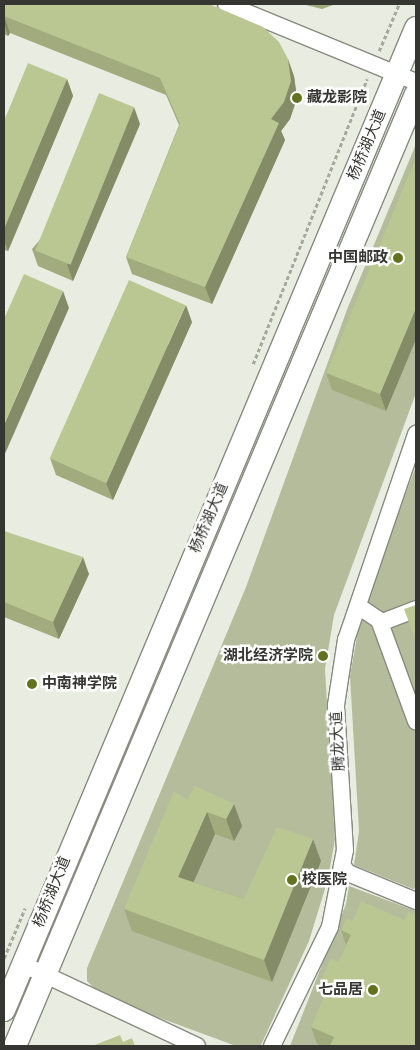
<!DOCTYPE html>
<meta charset="utf-8">
<style>
body{margin:0}
#map{position:relative;width:420px;height:1050px;overflow:hidden;background:#e9ede1;font-family:"DM Sans","Noto Sans SC",sans-serif}
div>[style]{position:absolute}
[style*='--x']{left:calc(var(--x)*1px);top:calc(var(--y)*1px);width:calc(var(--w)*1px);rotate:calc(var(--a)*1deg)}
.green>*{inset:0;background:#b4bc9b}
.path>*{height:2.5px;margin-top:-1.25px;transform-origin:0;background:repeating-linear-gradient(90deg,#a5a89f 0 4px,transparent 0 6.5px)}
.roads{filter:drop-shadow(1px 0 #878a7f) drop-shadow(-1px 0 #878a7f) drop-shadow(0 1px #878a7f) drop-shadow(0 -1px #878a7f)}
.minor>*{height:16px;margin:-8px;padding:0 8px;transform-origin:8px;border-radius:8px;background:#fff}
.secondary>*{height:22px;margin:-11px;padding:0 11px;transform-origin:11px;border-radius:11px;background:#fff}
.wall>*{inset:0;background:#a1ab7e}
.shaded-wall>*{inset:0;background:#838b67}
.building>*{inset:0;background:#bbc793;transform-origin:0 0}
.dots>*{width:14px;height:14px;translate:-50% -50%;box-sizing:border-box;border:2px solid #fff;border-radius:50%}
span{translate:-50% -50%;white-space:nowrap;text-align:center;line-height:1.15;-webkit-text-stroke:5px #fff;paint-order:stroke}
.poi-label{font-size:15px;color:#353631;font-weight:700}
.left{translate:0 -50%;text-align:left}
.right{translate:-100% -50%;text-align:right}
.street-label{font-size:15px;color:#353631}
.frame{position:absolute;inset:0;border:5px solid #353631;pointer-events:none}
</style>
<div id="map">
<div class="green">
<div style="clip-path:polygon(416px 144px,416px 393px,334px 615px,325px 669px,335px 839px,328px 879px,309px 941px,261px 1045px,236px 1046px,103px 997px,87px 981px,87px 968px,246px 587px,348px 307px)"></div>
<div style="clip-path:polygon(416px 466px,416px 610px,380px 623px,416px 721px,416px 888px,413px 889px,354px 865px,359px 831px,350px 676px,362px 608px)"></div>
<div style="clip-path:polygon(416px 615px,416px 706px,387px 626px)"></div>
<div style="clip-path:polygon(349px 886px,416px 911px,416px 1046px,290px 1046px,346px 904px)"></div>
</div>
<div class="path">
<div style="--x:379;--y:51;--w:51;--a:-66.9"></div>
<div style="--x:253;--y:364;--w:307;--a:-68.2"></div>
<div style="--x:4;--y:958;--w:54;--a:-67.2"></div>
</div>
<div class="roads">
<div class="minor">
<div style="--x:226;--y:4;--w:205;--a:22.3"></div>
<div style="--x:358;--y:606;--w:25;--a:34"></div>
<div style="--x:379;--y:620;--w:108;--a:69.9"></div>
<div style="--x:380;--y:623;--w:39;--a:-21"></div>
<div style="--x:342;--y:865;--w:10;--a:53"></div>
<div style="--x:348;--y:873;--w:74;--a:22.4"></div>
<div style="--x:22;--y:964;--w:193;--a:25.1"></div>
<div style="--x:272;--y:1046;--w:132;--a:-64"></div>
<div style="--x:330;--y:927;--w:78;--a:-79"></div>
<div style="--x:345;--y:850;--w:145;--a:-93.6"></div>
<div style="--x:336;--y:705;--w:66;--a:-81.3"></div>
<div style="--x:346;--y:640;--w:218;--a:-71.2"></div>
</div>
<div class="secondary">
<div style="--x:4;--y:1010;--w:1065;--a:-67.24"></div>
<div style="--x:15;--y:1046;--w:1033;--a:-67.16"></div>
</div>
</div>
<div class="wall">
<div style="clip-path:polygon(4px 4px,294px 76px,297px 98px,290px 119px,281px 131px,285px 140px,212px 304px,132px 274px,126px 257px,179px 125px,166px 95px,10px 33px,8px 36px,4px 34px)"></div>
<div style="clip-path:polygon(302px 4px,336px 4px,322px 9px)"></div>
<div style="clip-path:polygon(67px 79px,73px 96px,8px 251px,4px 250px,4px 121px)"></div>
<div style="clip-path:polygon(140px 124px,73px 281px,38px 266px,32px 249px)"></div>
<div style="clip-path:polygon(416px 157px,416px 339px,386px 411px,332px 390px,326px 373px)"></div>
<div style="clip-path:polygon(192px 322px,113px 500px,56px 475px,50px 458px)"></div>
<div style="clip-path:polygon(4px 531px,89px 574px,59px 639px,4px 617px)"></div>
<div style="clip-path:polygon(187px 800px,242px 826px,234px 841px,215px 834px,193px 882px,244px 899px,321px 861px,272px 982px,132px 931px,124px 909px)"></div>
<div style="clip-path:polygon(346px 918px,416px 1046px,323px 1046px,317px 1044px,311px 1027px,324px 998px,319px 985px,338px 962px,346px 945px,341px 930px)"></div>
</div>
<div class="shaded-wall">
<div style="clip-path:polygon(4px 16px,10px 33px,8px 36px,4px 23px)"></div>
<div style="clip-path:polygon(288px 59px,294px 76px,297px 98px,290px 119px,281px 131px,285px 140px,212px 304px,205px 287px,271px 119px)"></div>
<div style="clip-path:polygon(67px 79px,73px 96px,8px 251px,4px 240px,4px 229px)"></div>
<div style="clip-path:polygon(134px 107px,140px 124px,73px 281px,67px 264px)"></div>
<div style="clip-path:polygon(63px 291px,69px 308px,4px 456px,4px 425px)"></div>
<div style="clip-path:polygon(186px 305px,192px 322px,113px 500px,106px 483px)"></div>
<div style="clip-path:polygon(416px 308px,416px 339px,386px 411px,380px 394px)"></div>
<div style="clip-path:polygon(83px 557px,89px 574px,59px 639px,53px 622px)"></div>
<div style="clip-path:polygon(234px 804px,242px 826px,234px 841px,226px 819px)"></div>
<div style="clip-path:polygon(207px 812px,215px 834px,186px 899px,178px 877px)"></div>
<div style="clip-path:polygon(313px 839px,321px 861px,272px 982px,264px 960px)"></div>
</div>
<div class="building">
<div style="clip-path:polygon(4px 4px,209px 4px,263px 27px,279px 42px,288px 59px,291px 81px,284px 102px,271px 119px,279px 123px,205px 287px,126px 257px,180px 124px,160px 78px,4px 16px)"></div>
<div style="clip-path:polygon(28px 63px,67px 79px,4px 229px,4px 121px)"></div>
<div style="left:99px;top:93px;width:38px;height:170px;rotate:22deg"></div>
<div style="clip-path:polygon(416px 157px,416px 308px,380px 394px,326px 373px)"></div>
<div style="clip-path:polygon(24px 274px,63px 291px,4px 425px,4px 319px)"></div>
<div style="left:129px;top:280px;width:62px;height:195px;rotate:24deg"></div>
<div style="clip-path:polygon(4px 531px,83px 557px,53px 622px,4px 602px)"></div>
<div style="clip-path:polygon(416px 605px,416px 641px,404px 609px)"></div>
<div style="clip-path:polygon(195px 786px,234px 804px,226px 819px,207px 812px,178px 877px,244px 899px,277px 827px,313px 839px,264px 960px,124px 909px,174px 791px,187px 800px)"></div>
<div style="clip-path:polygon(361px 901px,404px 920px,408px 912px,416px 915px,416px 1046px,330px 1046px,334px 1037px,311px 1027px,327px 989px,319px 985px,331px 958px,338px 962px,351px 935px,341px 930px,346px 918px,353px 921px)"></div>
<div style="clip-path:polygon(120px 1035px,123px 1042px,132px 1038px,135px 1046px,92px 1046px)"></div>
</div>
<div class="dots">
<div style="left:297px;top:98px;background:#63721e"></div>
<div style="left:398px;top:258px;background:#63721e"></div>
<div style="left:323px;top:656px;background:#63721e"></div>
<div style="left:32px;top:684px;background:#63721e"></div>
<div style="left:292px;top:880px;background:#63721e"></div>
<div style="left:373px;top:990px;background:#63721e"></div>
</div>
<div class="poi-label">
<span class="left" style="left:307px;top:98px">藏龙影院</span>
<span class="right" style="left:388px;top:258px">中国邮政</span>
<span class="right" style="left:313px;top:656px">湖北经济学院</span>
<span class="left" style="left:42px;top:684px">中南神学院</span>
<span class="left" style="left:302px;top:880px">校医院</span>
<span class="right" style="left:363px;top:990px">七品居</span>
</div>
<div class="street-label">
<span style="left:367px;top:145px;rotate:-67deg">杨桥湖大道</span>
<span style="left:209px;top:518px;rotate:-67deg">杨桥湖大道</span>
<span style="left:338px;top:741px;rotate:-93deg">腾龙大道</span>
<span style="left:52px;top:892px;rotate:-68deg">杨桥湖大道</span>
</div>
<div class="frame"></div>
</div>
